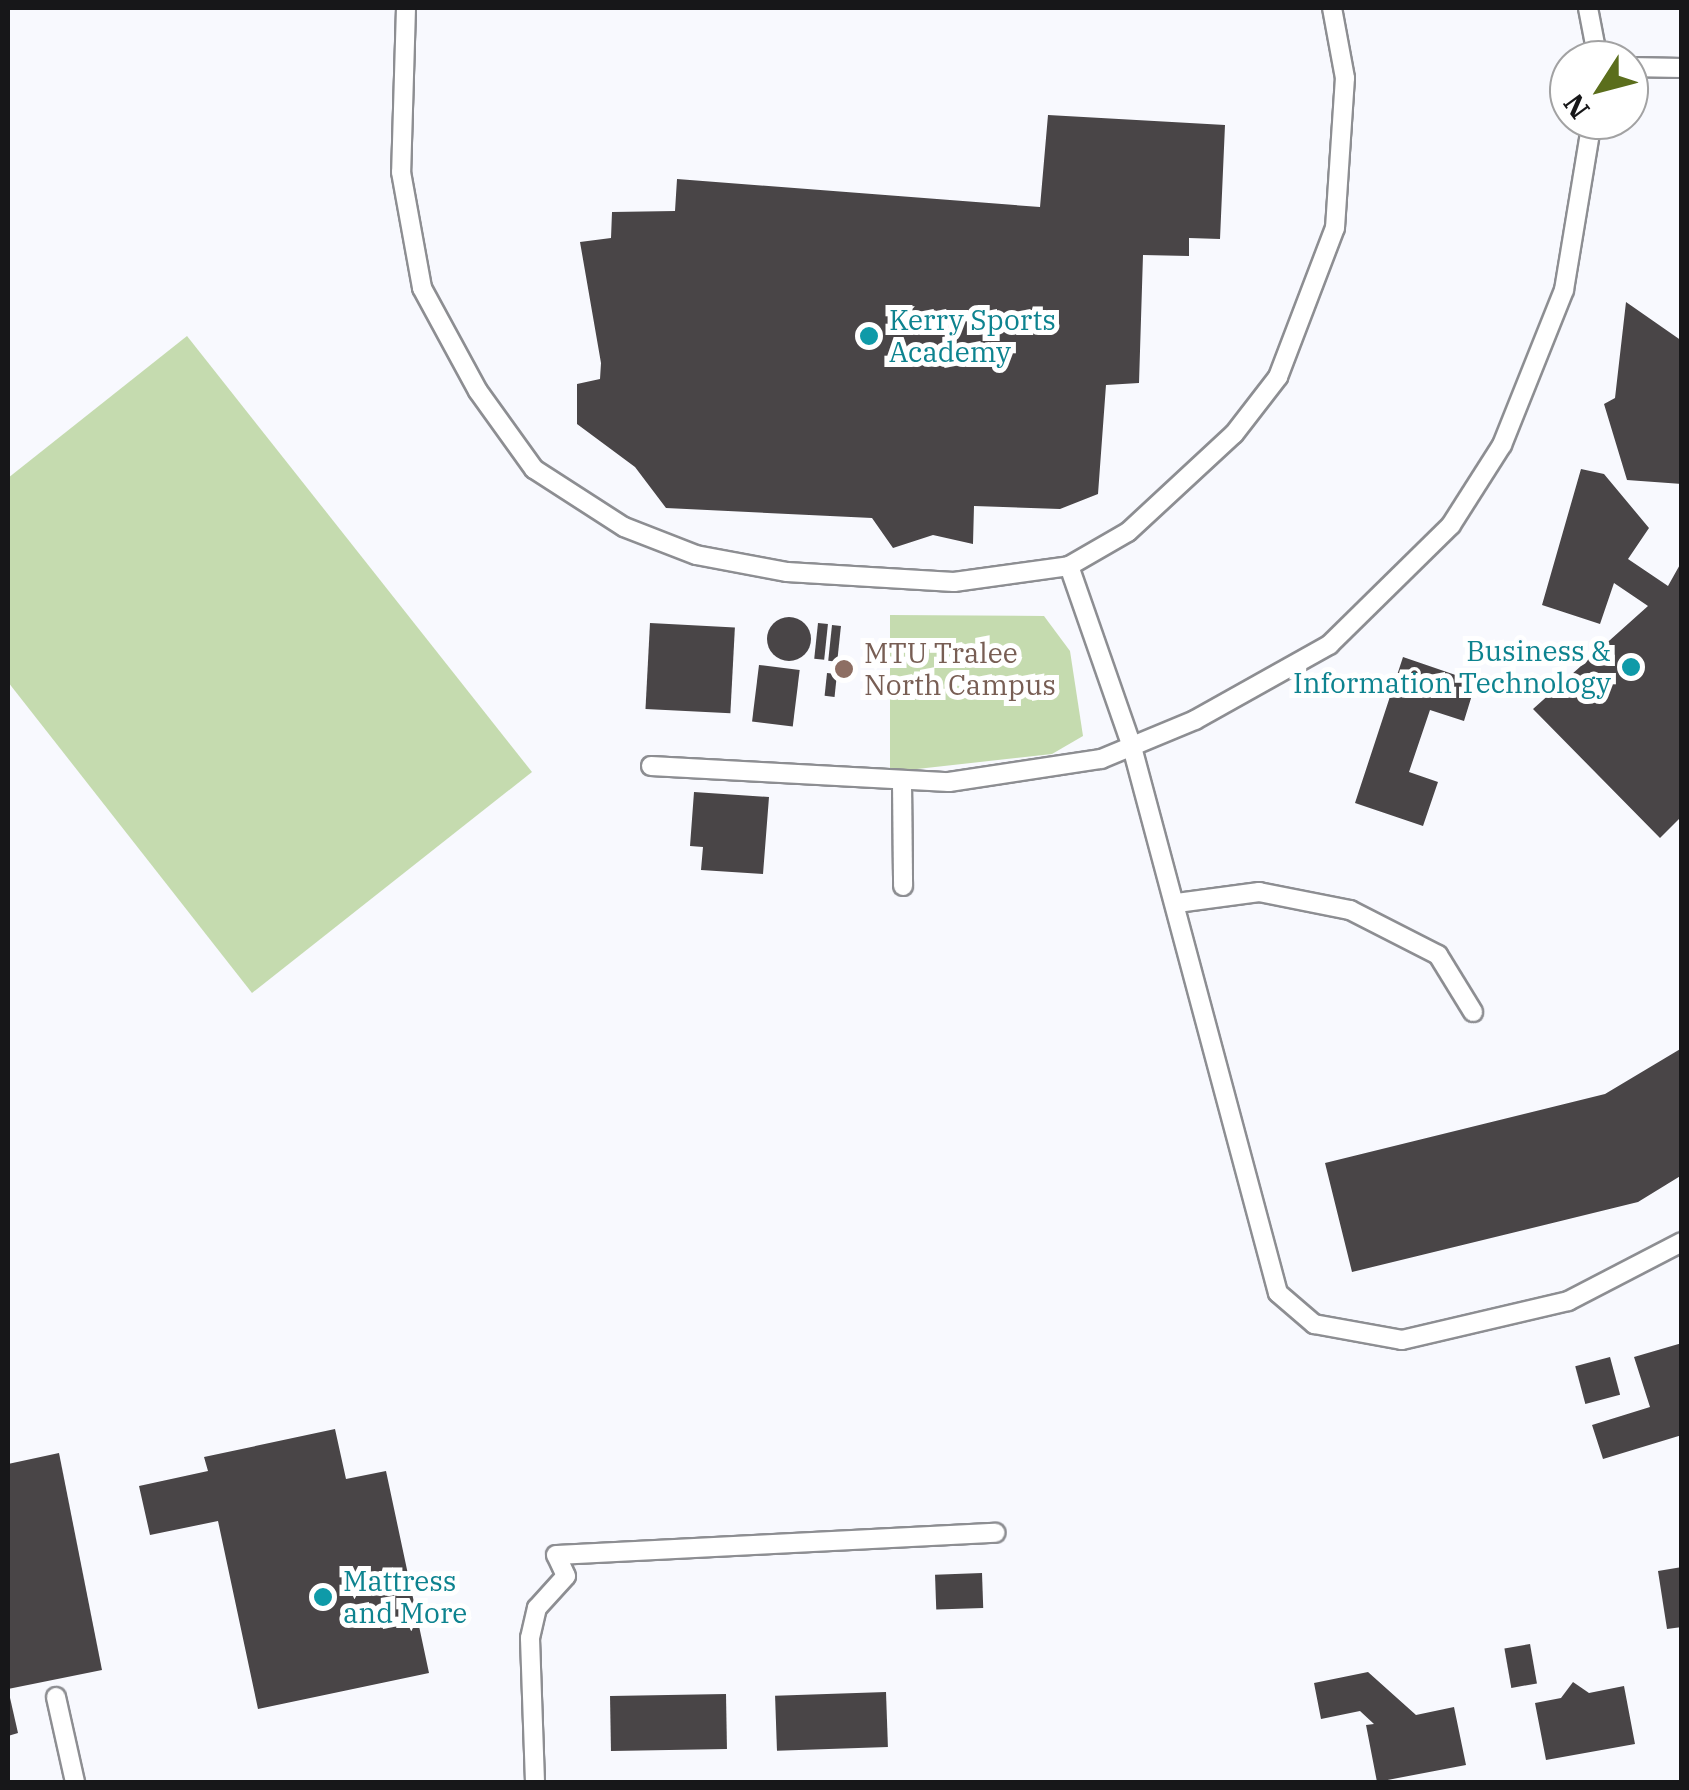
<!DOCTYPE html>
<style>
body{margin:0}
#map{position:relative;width:1689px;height:1790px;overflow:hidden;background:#f8f9fe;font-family:"IBM Plex Serif",serif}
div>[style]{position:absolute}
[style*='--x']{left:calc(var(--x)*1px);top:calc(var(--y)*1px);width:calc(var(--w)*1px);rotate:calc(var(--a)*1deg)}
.green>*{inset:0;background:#c5dbaf}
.building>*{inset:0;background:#494547;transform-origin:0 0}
.round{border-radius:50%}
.roads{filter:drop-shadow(2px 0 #8d8e92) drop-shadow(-2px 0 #8d8e92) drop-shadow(0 2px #8d8e92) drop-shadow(0 -2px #8d8e92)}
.service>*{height:18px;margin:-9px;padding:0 9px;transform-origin:9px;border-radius:9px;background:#fff}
.dots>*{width:28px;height:28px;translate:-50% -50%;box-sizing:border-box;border:5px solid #fff;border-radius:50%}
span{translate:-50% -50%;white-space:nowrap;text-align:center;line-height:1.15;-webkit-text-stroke:10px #fff;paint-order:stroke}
.culture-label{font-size:28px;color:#0d838f}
.left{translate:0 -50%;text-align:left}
.right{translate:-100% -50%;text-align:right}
.education-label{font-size:28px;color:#785e54}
.frame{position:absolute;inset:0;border:10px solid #171719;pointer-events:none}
.north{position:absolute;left:1549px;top:40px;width:100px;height:100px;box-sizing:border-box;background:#fff;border:2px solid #a2a2a3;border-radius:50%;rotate:234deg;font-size:28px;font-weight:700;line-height:40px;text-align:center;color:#171719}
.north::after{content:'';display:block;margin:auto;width:35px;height:45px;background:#5b6e1c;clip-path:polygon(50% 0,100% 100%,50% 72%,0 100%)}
</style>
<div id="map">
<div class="green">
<div style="clip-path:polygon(187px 336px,532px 772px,252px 993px,8px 682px,8px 478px)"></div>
<div style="clip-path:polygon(890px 615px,1044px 616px,1070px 651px,1083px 736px,1052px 754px,890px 772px)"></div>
</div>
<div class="building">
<div style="clip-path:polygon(1048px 115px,1225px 125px,1220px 239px,1189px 238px,1189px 256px,1143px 255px,1139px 383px,1106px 385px,1098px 494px,1060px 509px,974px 506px,973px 544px,933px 535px,893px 548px,872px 518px,666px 508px,635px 467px,577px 424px,577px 384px,600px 379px,601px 363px,580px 242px,611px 238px,612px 212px,675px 211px,677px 179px,1040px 207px)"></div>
<div style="clip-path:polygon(1626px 302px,1682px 341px,1682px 484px,1627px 480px,1604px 404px,1615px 398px)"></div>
<div style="clip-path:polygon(1581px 469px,1604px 474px,1649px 528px,1628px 559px,1668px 586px,1682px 561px,1682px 816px,1660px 838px,1533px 709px,1648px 606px,1614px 583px,1600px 624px,1542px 605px)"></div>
<div class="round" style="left:767px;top:617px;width:44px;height:44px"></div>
<div style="left:650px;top:623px;width:85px;height:86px;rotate:3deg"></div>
<div style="left:818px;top:623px;width:10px;height:36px;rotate:6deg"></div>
<div style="left:832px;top:625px;width:9px;height:36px;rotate:6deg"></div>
<div style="clip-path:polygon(1403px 657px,1476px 682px,1464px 721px,1430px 710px,1409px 772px,1438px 782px,1423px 826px,1355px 803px)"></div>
<div style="left:759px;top:665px;width:41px;height:57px;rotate:7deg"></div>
<div style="left:827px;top:673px;width:10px;height:23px;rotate:6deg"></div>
<div style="clip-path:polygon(694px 792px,769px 797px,763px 874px,701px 870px,703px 847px,690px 846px)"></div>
<div style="clip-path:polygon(1682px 1048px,1682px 1175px,1638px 1202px,1352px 1272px,1325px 1163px,1605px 1094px)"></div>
<div style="clip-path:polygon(1682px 1343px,1682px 1435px,1603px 1459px,1592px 1425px,1650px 1407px,1634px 1357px)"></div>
<div style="left:1610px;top:1357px;width:39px;height:36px;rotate:75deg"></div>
<div style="clip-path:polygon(335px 1429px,346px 1479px,386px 1471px,429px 1673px,258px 1709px,218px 1521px,150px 1535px,139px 1486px,208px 1471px,204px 1457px)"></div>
<div style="clip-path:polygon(59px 1453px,102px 1670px,8px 1689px,8px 1464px)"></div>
<div style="clip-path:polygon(1682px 1567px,1682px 1627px,1667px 1629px,1658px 1571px)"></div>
<div style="left:982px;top:1573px;width:35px;height:47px;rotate:88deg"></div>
<div style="left:1530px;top:1644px;width:40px;height:26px;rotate:80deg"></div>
<div style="clip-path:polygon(1368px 1672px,1416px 1715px,1454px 1707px,1466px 1765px,1377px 1782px,1366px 1725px,1374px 1724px,1360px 1711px,1321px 1719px,1314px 1683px)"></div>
<div style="clip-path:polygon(1573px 1682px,1589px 1693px,1624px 1686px,1635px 1744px,1546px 1760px,1535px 1703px,1561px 1698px)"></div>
<div style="clip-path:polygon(8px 1689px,18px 1733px,8px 1736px)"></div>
<div style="left:886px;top:1692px;width:55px;height:111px;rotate:88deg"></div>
<div style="left:726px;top:1694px;width:55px;height:116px;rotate:89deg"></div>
</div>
<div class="roads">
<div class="service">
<div style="--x:406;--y:8;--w:164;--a:91.7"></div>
<div style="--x:401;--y:172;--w:118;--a:79.7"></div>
<div style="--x:422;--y:288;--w:117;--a:61.5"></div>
<div style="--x:478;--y:391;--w:96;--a:54.3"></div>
<div style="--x:534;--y:469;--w:107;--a:32.8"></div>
<div style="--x:624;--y:527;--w:77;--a:21.3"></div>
<div style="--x:696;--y:555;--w:93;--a:10.6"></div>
<div style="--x:787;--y:572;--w:167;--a:3.4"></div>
<div style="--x:954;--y:582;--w:116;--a:-7.9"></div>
<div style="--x:1069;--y:566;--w:68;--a:-30"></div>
<div style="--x:1128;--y:532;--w:144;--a:-42.8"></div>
<div style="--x:1234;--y:434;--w:72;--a:-52.3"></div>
<div style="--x:1278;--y:377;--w:160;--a:-69.1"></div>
<div style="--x:1335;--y:228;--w:150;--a:-86.2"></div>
<div style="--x:1345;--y:78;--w:71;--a:-100.5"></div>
<div style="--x:1588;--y:8;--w:53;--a:79.1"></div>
<div style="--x:1629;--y:67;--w:53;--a:1.1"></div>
<div style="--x:1069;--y:566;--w:192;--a:70.8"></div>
<div style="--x:1132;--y:747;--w:565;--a:75.03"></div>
<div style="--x:1278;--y:1293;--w:48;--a:40.7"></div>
<div style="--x:1314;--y:1324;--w:89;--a:10.3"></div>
<div style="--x:1402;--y:1340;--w:171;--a:-13.2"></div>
<div style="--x:1568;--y:1301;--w:128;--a:-27.4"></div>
<div style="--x:651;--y:766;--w:298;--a:3.1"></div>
<div style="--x:949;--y:782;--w:154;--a:-8.6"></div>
<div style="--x:1101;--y:759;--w:102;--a:-22.5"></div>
<div style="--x:1195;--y:720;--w:154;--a:-29.2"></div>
<div style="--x:1329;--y:645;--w:171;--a:-44.5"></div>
<div style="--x:1451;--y:525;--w:95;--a:-57.5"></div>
<div style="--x:1502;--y:445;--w:167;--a:-68.2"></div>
<div style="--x:1564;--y:290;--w:172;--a:-80.6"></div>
<div style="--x:902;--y:782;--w:104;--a:89.4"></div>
<div style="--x:1177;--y:903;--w:83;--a:-7.6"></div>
<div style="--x:1259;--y:892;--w:93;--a:11.2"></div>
<div style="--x:1350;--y:910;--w:99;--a:27.1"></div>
<div style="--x:1438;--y:955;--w:67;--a:58.4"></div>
<div style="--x:56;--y:1697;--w:87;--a:77.4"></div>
<div style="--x:535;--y:1782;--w:144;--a:-92"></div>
<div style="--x:530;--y:1638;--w:31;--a:-77"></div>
<div style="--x:537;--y:1608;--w:43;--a:-47.8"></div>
<div style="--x:566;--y:1576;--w:23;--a:-115"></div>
<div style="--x:556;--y:1555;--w:440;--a:-2.9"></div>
</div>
</div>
<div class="dots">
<div style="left:869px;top:336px;background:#0f9aa8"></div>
<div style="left:1631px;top:667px;background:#0f9aa8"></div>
<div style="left:844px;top:669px;background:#8d6e63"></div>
<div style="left:323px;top:1597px;background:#0f9aa8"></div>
</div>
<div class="culture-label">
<span class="left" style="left:889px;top:336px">Kerry Sports<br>Academy</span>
<span class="right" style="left:1611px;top:667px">Business &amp;<br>Information Technology</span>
<span class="left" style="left:343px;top:1597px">Mattress<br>and More</span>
</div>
<div class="education-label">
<span class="left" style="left:864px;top:669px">MTU Tralee<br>North Campus</span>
</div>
<div class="frame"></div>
<div class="north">N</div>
</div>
